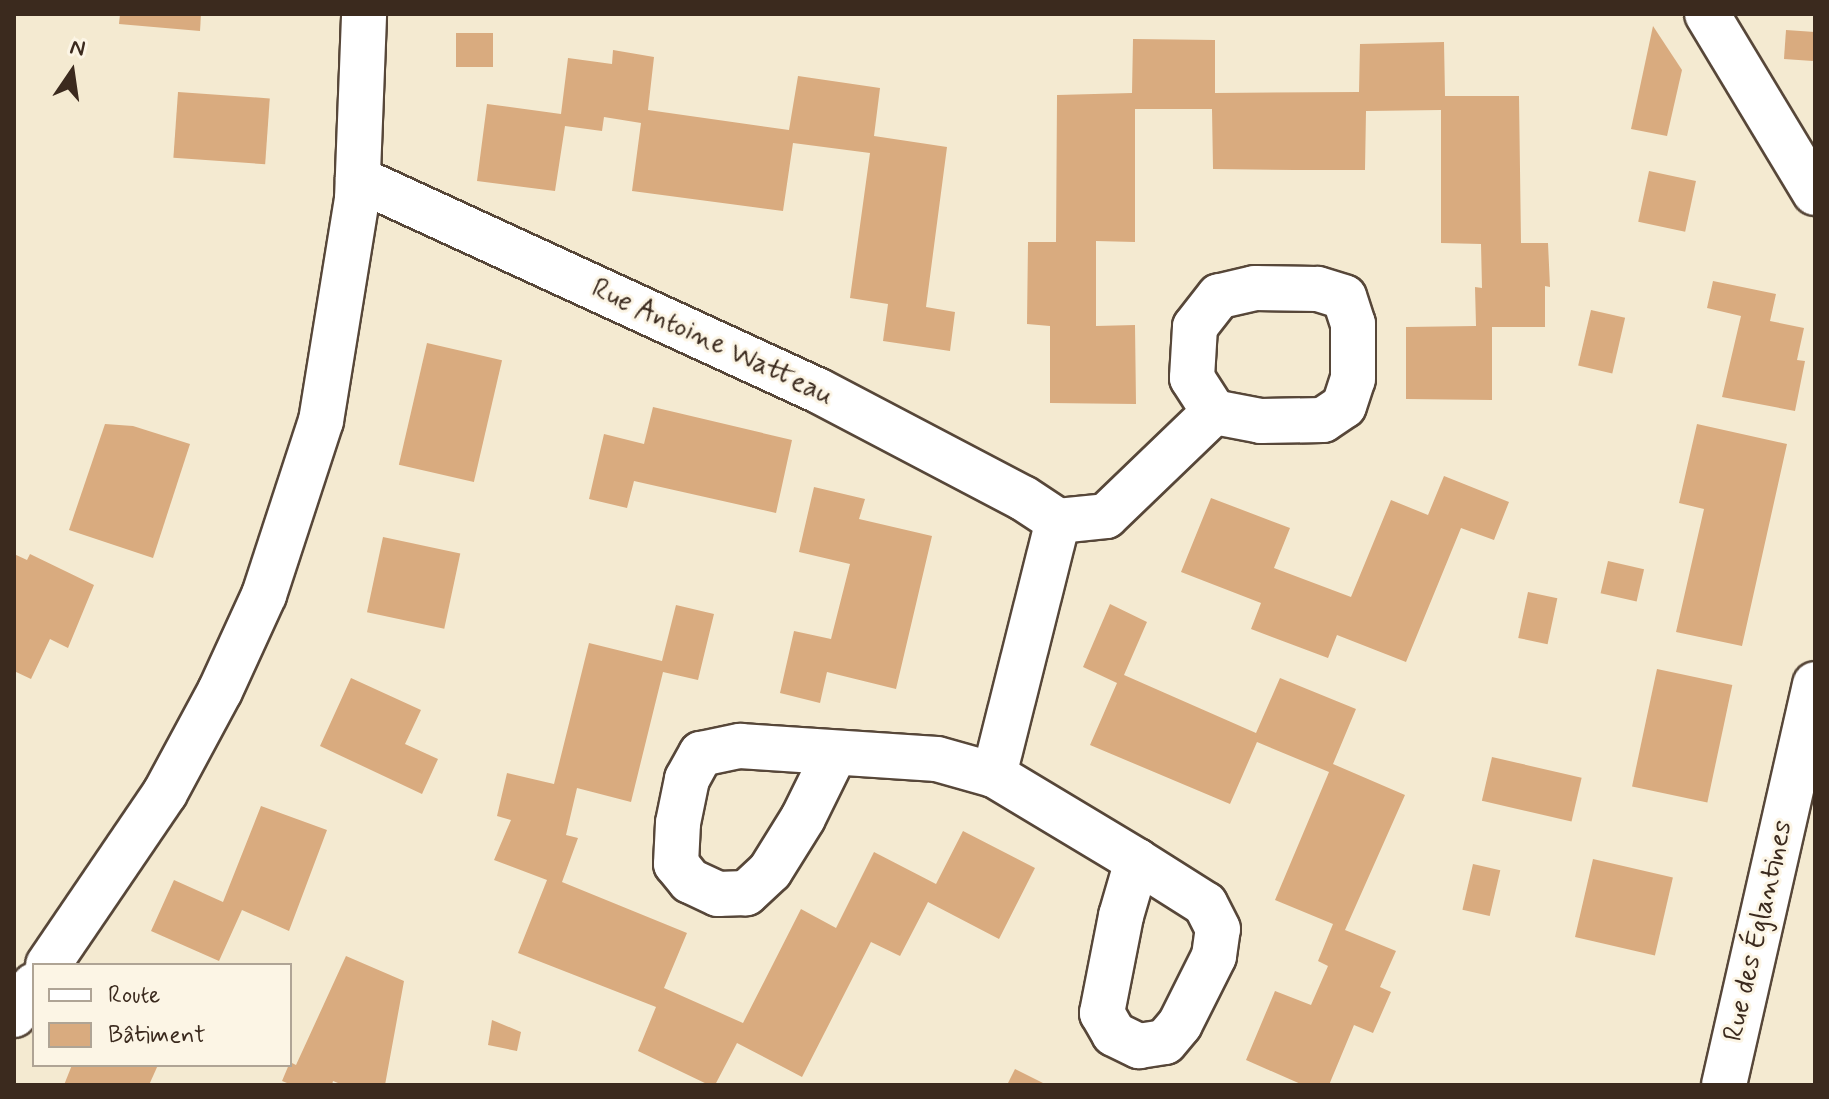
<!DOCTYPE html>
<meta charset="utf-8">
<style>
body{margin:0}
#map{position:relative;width:1829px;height:1099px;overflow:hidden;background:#f4ead1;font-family:Mynerve,sans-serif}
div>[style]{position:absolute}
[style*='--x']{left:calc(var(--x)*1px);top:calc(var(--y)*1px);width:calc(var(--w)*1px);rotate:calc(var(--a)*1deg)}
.building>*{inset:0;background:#d9ab7f;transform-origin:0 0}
.roads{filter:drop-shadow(2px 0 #574739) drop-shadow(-2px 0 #574739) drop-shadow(0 2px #574739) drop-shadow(0 -2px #574739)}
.street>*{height:44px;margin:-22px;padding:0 22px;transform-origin:22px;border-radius:22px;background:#fff}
span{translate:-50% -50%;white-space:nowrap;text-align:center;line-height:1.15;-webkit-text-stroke:6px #fcf5e5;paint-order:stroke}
.street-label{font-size:28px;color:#3b2a1e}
.frame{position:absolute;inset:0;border:16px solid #3b2a1e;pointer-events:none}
.legend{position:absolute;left:32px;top:963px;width:260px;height:104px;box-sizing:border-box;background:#fcf5e5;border:2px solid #afa495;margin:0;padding:10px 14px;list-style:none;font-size:24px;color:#3b2a1e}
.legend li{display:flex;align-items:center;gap:16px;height:40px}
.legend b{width:40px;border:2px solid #afa495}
.north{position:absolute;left:32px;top:32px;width:80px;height:80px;-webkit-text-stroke:6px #fcf5e5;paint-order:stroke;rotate:13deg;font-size:22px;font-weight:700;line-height:32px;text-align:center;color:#3b2a1e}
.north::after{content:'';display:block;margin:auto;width:28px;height:36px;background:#3b2a1e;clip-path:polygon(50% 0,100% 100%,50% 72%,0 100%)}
</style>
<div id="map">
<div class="building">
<div style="clip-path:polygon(120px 14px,201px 14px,200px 31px,119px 24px)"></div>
<div style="clip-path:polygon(1653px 26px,1682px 70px,1667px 136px,1631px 129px)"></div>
<div style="left:1786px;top:30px;width:29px;height:29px;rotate:4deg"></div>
<div style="left:456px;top:33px;width:37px;height:34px"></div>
<div style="clip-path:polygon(1133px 39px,1215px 40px,1215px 93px,1359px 92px,1360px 44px,1444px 42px,1445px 96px,1519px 96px,1521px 243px,1548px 243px,1550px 287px,1545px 286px,1545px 327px,1492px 327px,1492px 400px,1406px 399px,1406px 327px,1476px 326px,1475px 287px,1482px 288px,1481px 244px,1441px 243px,1441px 110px,1366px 111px,1365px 170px,1295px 170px,1213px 169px,1212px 109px,1135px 109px,1135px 242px,1096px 241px,1096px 326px,1135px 325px,1136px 404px,1050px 403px,1050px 326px,1027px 324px,1028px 242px,1056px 242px,1057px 95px,1132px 93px)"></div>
<div style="clip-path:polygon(613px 50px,654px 57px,648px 110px,789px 130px,798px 76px,880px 88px,874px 136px,947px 147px,926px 307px,955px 312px,950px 351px,883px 341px,888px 304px,850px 298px,870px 153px,793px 143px,783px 211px,632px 191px,641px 123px,604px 117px,602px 131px,565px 126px,555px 191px,477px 181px,487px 104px,561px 114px,568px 58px,612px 64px)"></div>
<div style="left:178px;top:92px;width:92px;height:66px;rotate:4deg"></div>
<div style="left:1649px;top:171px;width:48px;height:52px;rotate:12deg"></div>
<div style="clip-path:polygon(1713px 281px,1776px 294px,1770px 321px,1804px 328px,1797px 360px,1805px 361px,1795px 411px,1722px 397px,1741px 316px,1707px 308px)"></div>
<div style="left:1591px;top:310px;width:35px;height:57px;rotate:13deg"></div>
<div style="left:427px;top:343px;width:77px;height:125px;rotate:13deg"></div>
<div style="clip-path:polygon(653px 407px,792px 440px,776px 513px,634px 481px,627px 508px,589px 499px,604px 434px,644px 444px)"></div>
<div style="clip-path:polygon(105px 424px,133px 426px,190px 444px,153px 558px,69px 530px)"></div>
<div style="clip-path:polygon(1697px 424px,1787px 444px,1742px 646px,1676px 632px,1704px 509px,1679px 503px)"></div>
<div style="clip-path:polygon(1444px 476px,1509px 502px,1494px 540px,1461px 528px,1406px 662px,1337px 635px,1328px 658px,1288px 643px,1251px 629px,1261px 603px,1181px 572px,1211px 498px,1290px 528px,1274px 568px,1351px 597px,1391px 500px,1428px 515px)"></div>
<div style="clip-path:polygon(814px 487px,865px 499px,859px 519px,932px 536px,896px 689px,827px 672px,820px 703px,780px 693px,794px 631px,831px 639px,850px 564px,799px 552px)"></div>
<div style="left:383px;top:537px;width:79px;height:77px;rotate:12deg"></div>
<div style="clip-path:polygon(14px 554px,27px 560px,30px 554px,94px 585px,68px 648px,50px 639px,31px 679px,14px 671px)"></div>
<div style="left:1608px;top:561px;width:37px;height:33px;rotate:13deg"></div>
<div style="left:1528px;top:592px;width:30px;height:47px;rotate:12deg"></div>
<div style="clip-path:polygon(1110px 604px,1147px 622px,1124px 675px,1256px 733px,1280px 678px,1356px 709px,1333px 764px,1405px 795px,1345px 930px,1396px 951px,1380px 987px,1391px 992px,1373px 1033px,1354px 1025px,1329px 1085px,1303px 1085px,1246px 1060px,1275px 991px,1311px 1005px,1328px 966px,1318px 961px,1333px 924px,1275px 900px,1329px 772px,1257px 742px,1230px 804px,1090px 745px,1117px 683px,1083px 667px)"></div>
<div style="clip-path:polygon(676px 605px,714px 614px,698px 680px,663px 672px,631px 802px,577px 788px,566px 835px,578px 838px,562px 882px,687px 933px,664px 988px,743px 1023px,801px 909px,836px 928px,874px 852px,936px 884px,963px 831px,1035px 868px,999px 939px,928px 902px,900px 956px,871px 942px,802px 1077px,737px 1043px,715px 1085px,709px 1085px,638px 1051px,656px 1007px,518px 953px,547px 880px,494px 860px,511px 820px,497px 816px,507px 773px,554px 784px,589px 643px,662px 661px)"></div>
<div style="left:1657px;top:669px;width:77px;height:120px;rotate:12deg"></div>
<div style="clip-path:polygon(351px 678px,421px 710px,405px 744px,438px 759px,422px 794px,320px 746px)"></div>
<div style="left:1492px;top:757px;width:92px;height:45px;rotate:13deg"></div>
<div style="clip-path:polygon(261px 806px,327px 830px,289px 931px,242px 910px,219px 961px,151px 931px,174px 880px,223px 902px)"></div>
<div style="left:1593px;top:859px;width:82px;height:80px;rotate:13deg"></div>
<div style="left:1473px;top:864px;width:28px;height:47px;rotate:13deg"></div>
<div style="clip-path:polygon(346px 956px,404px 981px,385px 1085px,343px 1085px,333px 1081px,332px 1085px,292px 1085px,282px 1081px,290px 1062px,296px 1065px)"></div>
<div style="clip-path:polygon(492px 1020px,521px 1032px,517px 1051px,488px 1045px)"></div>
<div style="clip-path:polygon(72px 1065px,158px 1065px,149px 1085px,64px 1085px)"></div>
<div style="clip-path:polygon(1015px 1069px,1047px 1085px,1007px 1085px)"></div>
</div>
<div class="roads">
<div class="street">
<div style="--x:1707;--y:14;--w:209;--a:58.9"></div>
<div style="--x:358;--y:179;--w:507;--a:24.7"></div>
<div style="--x:819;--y:391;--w:230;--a:27.7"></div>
<div style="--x:1023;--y:498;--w:42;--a:33.3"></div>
<div style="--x:1058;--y:521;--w:48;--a:-5.9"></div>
<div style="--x:1106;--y:516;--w:150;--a:-43.9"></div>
<div style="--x:1214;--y:412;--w:48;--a:10.8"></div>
<div style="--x:1261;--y:421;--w:62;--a:-0.9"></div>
<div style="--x:1323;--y:420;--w:25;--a:-34"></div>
<div style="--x:1344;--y:406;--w:28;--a:-72"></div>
<div style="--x:1353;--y:379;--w:55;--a:-90"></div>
<div style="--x:1353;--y:324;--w:28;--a:-108"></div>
<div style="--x:1344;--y:297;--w:28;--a:-163"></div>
<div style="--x:1317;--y:289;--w:62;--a:-179.1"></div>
<div style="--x:1255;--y:288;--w:37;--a:167"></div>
<div style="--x:1219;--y:296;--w:39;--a:128"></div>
<div style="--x:1195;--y:327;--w:51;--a:93.4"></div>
<div style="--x:1192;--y:378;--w:40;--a:57.1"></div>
<div style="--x:834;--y:755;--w:70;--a:116.2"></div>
<div style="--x:803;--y:818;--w:62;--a:121.9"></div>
<div style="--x:770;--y:871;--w:33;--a:137"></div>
<div style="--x:746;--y:893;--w:28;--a:178"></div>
<div style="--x:718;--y:894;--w:31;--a:-155"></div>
<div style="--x:690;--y:881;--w:22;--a:-129"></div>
<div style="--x:676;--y:864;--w:41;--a:-87.2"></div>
<div style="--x:678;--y:823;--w:45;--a:-78.4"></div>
<div style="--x:687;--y:779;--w:29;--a:-61"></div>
<div style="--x:701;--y:754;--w:40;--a:-12"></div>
<div style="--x:740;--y:746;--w:197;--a:3.8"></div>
<div style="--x:937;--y:759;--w:59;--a:15.7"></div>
<div style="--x:994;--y:775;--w:262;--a:-75.9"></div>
<div style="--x:994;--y:775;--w:167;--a:31"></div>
<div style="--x:1137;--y:861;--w:57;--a:106.2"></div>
<div style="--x:1121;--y:916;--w:99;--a:101.1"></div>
<div style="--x:1102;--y:1013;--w:24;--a:60"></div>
<div style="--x:1114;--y:1034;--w:28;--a:26"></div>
<div style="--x:1139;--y:1046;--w:26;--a:-9"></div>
<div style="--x:1165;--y:1042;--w:23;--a:-50"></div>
<div style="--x:1180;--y:1024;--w:76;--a:-63.4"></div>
<div style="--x:1214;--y:956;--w:27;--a:-82"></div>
<div style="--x:1218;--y:929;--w:28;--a:-117"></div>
<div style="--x:1205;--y:904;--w:80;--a:-147.7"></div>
<div style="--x:48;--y:965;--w:208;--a:-55.8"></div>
<div style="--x:165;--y:793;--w:116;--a:-61.7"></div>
<div style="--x:220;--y:691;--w:106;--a:-65.4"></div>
<div style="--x:264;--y:595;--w:183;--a:-71.9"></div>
<div style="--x:321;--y:421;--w:225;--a:-80.8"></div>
<div style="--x:357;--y:199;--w:185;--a:-87.8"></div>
<div style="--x:14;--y:1015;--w:36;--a:-56"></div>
<div style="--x:1724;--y:1085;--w:411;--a:-77.2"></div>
</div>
</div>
<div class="street-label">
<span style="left:712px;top:343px;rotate:25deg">Rue Antoine Watteau</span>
<span style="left:1759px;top:931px;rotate:-77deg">Rue des Églantines</span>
</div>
<div class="frame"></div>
<ul class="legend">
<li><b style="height:10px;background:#fff"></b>Route</li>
<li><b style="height:22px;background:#d9ab7f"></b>Bâtiment</li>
</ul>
<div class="north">N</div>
</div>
